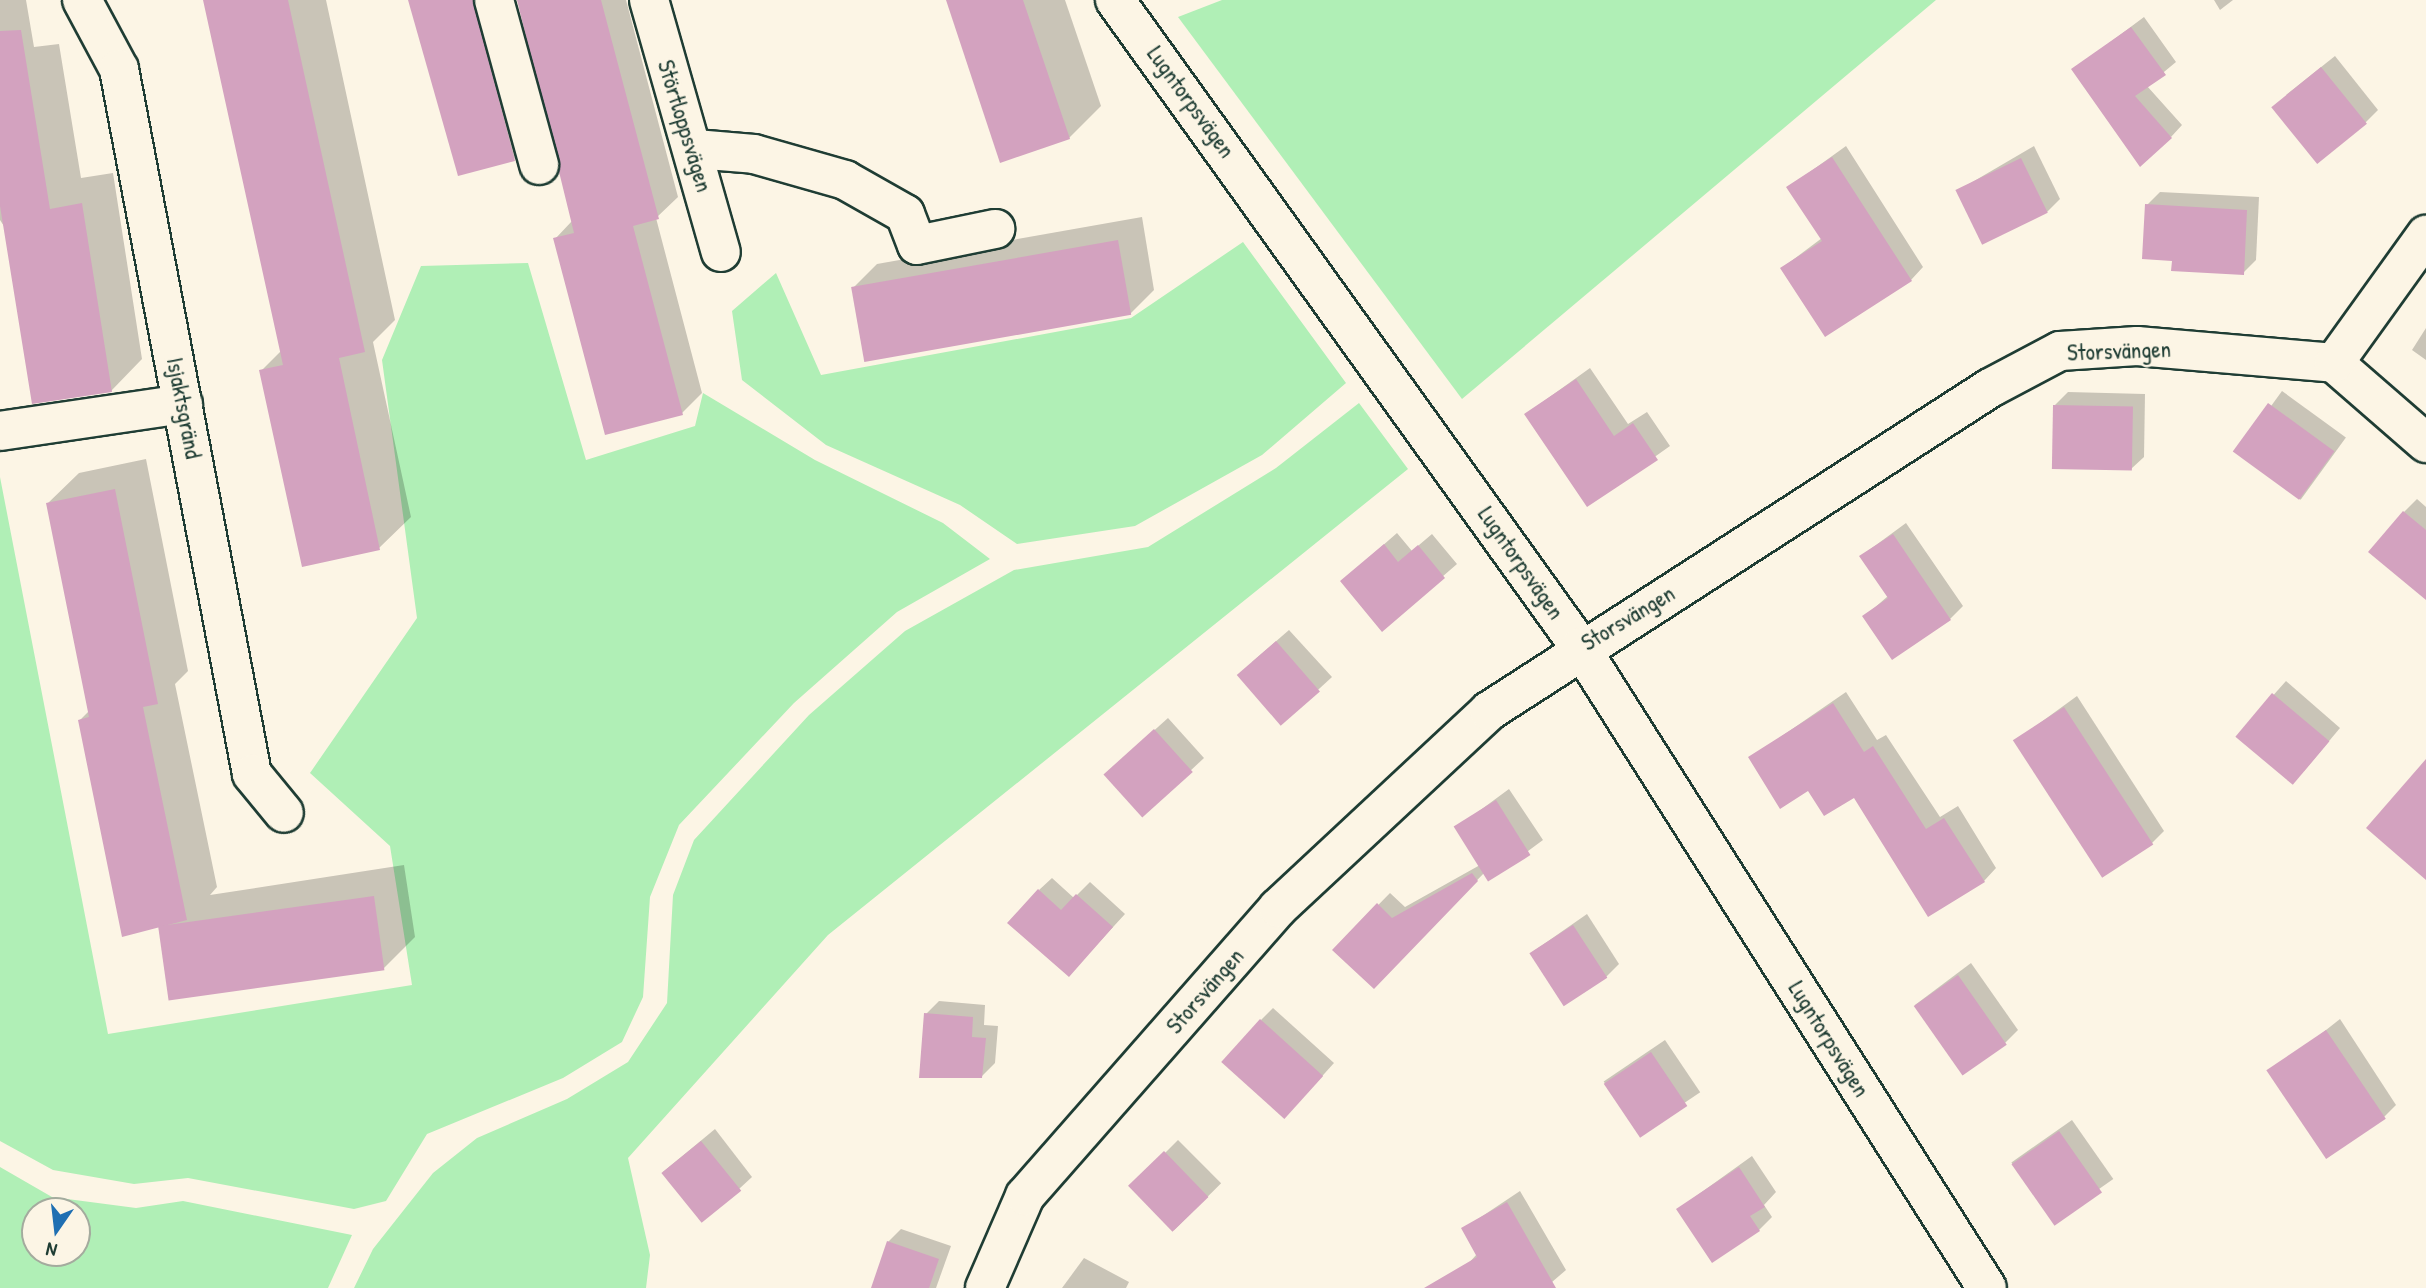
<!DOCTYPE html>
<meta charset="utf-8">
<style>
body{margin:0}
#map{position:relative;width:2426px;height:1288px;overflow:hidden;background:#fcf5e5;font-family:"Patrick Hand",sans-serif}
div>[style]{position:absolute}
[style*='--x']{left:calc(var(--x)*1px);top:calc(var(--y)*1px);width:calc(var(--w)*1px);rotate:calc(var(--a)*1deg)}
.green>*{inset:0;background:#b0efb6}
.shadow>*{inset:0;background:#0003;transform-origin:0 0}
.building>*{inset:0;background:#d3a2bf;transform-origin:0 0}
.roads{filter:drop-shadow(2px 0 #1f3d34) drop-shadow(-2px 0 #1f3d34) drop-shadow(0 2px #1f3d34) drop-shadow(0 -2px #1f3d34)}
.minor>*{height:38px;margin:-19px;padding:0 19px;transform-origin:19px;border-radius:19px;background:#fcf5e5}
span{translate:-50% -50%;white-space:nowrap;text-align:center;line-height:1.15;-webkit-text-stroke:5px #fcf5e5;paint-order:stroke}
.street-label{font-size:23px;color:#1f3d34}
.north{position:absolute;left:21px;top:1197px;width:70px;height:70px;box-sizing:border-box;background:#fcf5e5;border:2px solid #a4ab9e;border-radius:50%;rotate:194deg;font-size:19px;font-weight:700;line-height:28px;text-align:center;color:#1f3d34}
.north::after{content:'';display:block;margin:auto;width:24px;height:32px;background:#1f6fb2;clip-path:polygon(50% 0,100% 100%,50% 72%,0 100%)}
</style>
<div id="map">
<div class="green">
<div style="clip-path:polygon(1222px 0,1936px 0,1462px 399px,1178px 17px)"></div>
<div style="clip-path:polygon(1243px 242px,1346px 383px,1262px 455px,1135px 526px,1017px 544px,960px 505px,826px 445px,742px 380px,732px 311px,776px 273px,821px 375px,1131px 318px)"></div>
<div style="clip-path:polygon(528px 263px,586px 460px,695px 426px,703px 393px,815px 460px,943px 523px,990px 559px,897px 612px,794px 703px,679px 825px,650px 897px,643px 997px,622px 1042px,563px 1078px,427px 1134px,386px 1201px,354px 1209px,188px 1178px,134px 1184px,53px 1170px,0 1141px,0 477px,108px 1034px,412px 985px,390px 846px,310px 773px,417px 618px,382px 360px,421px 266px)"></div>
<div style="clip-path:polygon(1359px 403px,1408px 469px,828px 935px,628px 1158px,650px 1255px,646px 1288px,354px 1288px,373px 1249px,433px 1173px,477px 1138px,567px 1099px,628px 1062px,667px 1003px,673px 895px,694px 840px,809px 715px,905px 631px,1014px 570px,1148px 547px,1276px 468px)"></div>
<div style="clip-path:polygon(evenodd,0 1167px,52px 1197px,136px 1208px,183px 1201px,352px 1235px,328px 1288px,0 1288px,0 1167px,35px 1211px,77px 1211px,77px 1253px,35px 1253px,35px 1211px)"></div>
</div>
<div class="shadow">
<div style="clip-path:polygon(0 0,26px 0,34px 47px,59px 44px,81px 178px,113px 173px,142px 359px,111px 391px,0 220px)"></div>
<div style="clip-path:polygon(205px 0,326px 0,395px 320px,373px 342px,411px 517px,379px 548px,261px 371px,281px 351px)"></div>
<div style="clip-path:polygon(410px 0,499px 0,535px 139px,514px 159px)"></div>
<div style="clip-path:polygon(518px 0,626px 0,678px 197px,656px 218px,702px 393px,682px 413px,555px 239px,572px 221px)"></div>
<div style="clip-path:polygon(947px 0,1065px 0,1101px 106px,1069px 138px)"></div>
<div style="clip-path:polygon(2214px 0,2233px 0,2220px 10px)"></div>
<div style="clip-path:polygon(2144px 17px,2176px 62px,2147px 86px,2182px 125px,2171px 137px,2073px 70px)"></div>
<div style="clip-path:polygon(2335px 56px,2378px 110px,2365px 123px,2286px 95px)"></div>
<div style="clip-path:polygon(1846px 146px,1923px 267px,1911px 280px,1782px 268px,1822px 238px,1789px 187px)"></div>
<div style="clip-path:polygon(2034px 146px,2060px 199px,2047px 212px,1957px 191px)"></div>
<div style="clip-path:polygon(2160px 192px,2259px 197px,2256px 260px,2243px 273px,2173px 259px,2147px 205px)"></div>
<div style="clip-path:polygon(1142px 217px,1154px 290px,1130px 314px,853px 288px,877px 264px)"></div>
<div style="clip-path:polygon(2426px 328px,2426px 360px,2412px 350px)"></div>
<div style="clip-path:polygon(1590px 368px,1628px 424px,1647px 412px,1670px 446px,1587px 505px,1526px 414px)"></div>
<div style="left:2282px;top:391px;width:79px;height:77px;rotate:36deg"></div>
<div style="clip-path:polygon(2068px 392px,2145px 394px,2144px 457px,2131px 469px,2055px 405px)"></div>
<div style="clip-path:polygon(146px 459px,188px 671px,175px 684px,217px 887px,210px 895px,404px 865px,415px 937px,384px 968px,160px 929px,165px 924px,80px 720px,90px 710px,47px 504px,79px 473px)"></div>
<div style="clip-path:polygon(2417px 499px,2426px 507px,2426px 584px,2404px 512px)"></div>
<div style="clip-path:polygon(1906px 523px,1963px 606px,1950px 619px,1865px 616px,1888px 596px,1861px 556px)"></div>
<div style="clip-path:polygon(1397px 533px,1412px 551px,1432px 534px,1457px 564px,1382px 629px,1342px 581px)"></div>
<div style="clip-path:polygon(1289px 630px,1332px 677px,1282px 723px,1252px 662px)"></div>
<div style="clip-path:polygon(2286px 681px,2340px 728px,2304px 771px,2237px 736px)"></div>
<div style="clip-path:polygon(1846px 692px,1877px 740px,1886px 735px,1940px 817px,1958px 806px,1996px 868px,1984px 881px,1854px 795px,1809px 788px,1750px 758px)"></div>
<div style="clip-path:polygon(2077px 696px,2164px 831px,2151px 844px,2015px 741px)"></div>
<div style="clip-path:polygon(1168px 718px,1204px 758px,1143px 815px,1119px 762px)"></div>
<div style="clip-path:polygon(1509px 789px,1543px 840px,1490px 879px,1485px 872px,1374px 987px,1334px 950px,1390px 893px,1405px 907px,1480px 865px,1456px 828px)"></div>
<div style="clip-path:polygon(1052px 878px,1074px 898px,1090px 882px,1125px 914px,1081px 962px,1039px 890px)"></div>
<div style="clip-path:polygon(1587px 914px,1619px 964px,1606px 977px,1531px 953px)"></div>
<div style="clip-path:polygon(1971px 963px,2018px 1030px,2005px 1043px,1915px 1005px)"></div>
<div style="clip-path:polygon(939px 1001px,985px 1005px,984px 1025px,998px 1026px,995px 1063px,982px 1076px,926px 1014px)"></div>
<div style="clip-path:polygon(1273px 1008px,1334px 1063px,1297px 1104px,1261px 1020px)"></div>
<div style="clip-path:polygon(2340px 1019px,2396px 1105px,2383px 1118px,2270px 1074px)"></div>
<div style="left:1665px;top:1040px;width:63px;height:74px;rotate:56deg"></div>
<div style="left:2072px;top:1120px;width:72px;height:74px;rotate:55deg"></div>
<div style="clip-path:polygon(715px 1129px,752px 1177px,739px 1189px,663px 1172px)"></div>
<div style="left:1178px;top:1140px;width:61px;height:66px;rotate:45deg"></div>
<div style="clip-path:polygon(1752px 1156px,1776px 1192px,1764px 1205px,1772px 1217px,1759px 1230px,1678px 1209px)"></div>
<div style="clip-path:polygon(1520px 1191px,1566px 1270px,1545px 1288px,1480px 1288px,1467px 1265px,1477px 1254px,1463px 1229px)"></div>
<div style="clip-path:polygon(901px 1229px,951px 1246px,936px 1288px,872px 1288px,888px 1242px)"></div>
<div style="clip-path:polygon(1084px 1258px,1129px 1282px,1126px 1288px,1062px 1288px)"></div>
</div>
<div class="building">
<div style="clip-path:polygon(203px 0,288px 0,365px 352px,339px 358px,380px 550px,302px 567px,259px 370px,283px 365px)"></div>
<div style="clip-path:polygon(408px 0,473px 0,515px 161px,458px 176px)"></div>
<div style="clip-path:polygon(517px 0,601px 0,659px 219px,633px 226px,683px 415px,605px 435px,553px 238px,574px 233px)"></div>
<div style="clip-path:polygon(946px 0,1023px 0,1070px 139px,1000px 163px)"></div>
<div style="clip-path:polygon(2131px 27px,2166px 75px,2135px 96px,2172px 138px,2140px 167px,2071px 69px)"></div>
<div style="clip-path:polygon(21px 30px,50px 209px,82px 203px,112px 392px,32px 404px,0 206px,0 31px)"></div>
<div style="left:2321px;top:67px;width:73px;height:64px;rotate:51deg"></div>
<div style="clip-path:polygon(1832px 157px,1912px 281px,1825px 337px,1780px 268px,1822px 241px,1786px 187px)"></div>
<div style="left:2021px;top:158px;width:61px;height:73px;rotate:64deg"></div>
<div style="clip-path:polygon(2145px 204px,2247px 210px,2244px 275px,2171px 271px,2172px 261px,2142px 259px)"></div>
<div style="left:1118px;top:240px;width:76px;height:271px;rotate:80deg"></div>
<div style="clip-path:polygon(1576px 379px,1614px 436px,1633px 423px,1658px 460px,1587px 507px,1524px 414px)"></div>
<div style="left:2268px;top:403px;width:82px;height:60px;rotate:36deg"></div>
<div style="left:2053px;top:405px;width:80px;height:64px;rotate:1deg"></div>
<div style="clip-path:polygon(115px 489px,158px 704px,143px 707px,187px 920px,122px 937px,78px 720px,89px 717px,46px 503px)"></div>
<div style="clip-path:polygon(2403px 511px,2426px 530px,2426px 600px,2368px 552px)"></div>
<div style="clip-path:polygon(1893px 534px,1951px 620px,1892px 660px,1862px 616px,1888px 598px,1859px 556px)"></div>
<div style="clip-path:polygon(1384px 544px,1398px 562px,1418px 545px,1445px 578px,1382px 632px,1340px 581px)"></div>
<div style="left:1276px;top:641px;width:67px;height:52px;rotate:49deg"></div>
<div style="left:2272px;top:693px;width:75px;height:57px;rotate:40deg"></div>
<div style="clip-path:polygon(1833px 703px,1864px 752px,1873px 746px,1926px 829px,1944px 818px,1985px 882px,1928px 917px,1854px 798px,1824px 816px,1808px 791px,1780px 809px,1748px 757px)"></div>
<div style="left:2064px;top:707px;width:164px;height:61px;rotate:57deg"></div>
<div style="left:1154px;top:729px;width:58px;height:68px;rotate:48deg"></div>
<div style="clip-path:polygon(2426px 759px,2426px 880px,2366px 828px)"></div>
<div style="left:1496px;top:800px;width:65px;height:50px;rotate:58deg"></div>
<div style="clip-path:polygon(1472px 873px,1478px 881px,1374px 989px,1332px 950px,1377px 903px,1392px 918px)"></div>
<div style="clip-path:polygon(1038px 889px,1061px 910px,1076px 894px,1113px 927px,1069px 977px,1007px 923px)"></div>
<div style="left:374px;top:896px;width:75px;height:218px;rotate:82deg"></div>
<div style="left:1573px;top:925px;width:63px;height:52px;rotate:57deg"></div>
<div style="left:1958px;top:975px;width:85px;height:54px;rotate:55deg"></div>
<div style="clip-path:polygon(924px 1013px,973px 1017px,972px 1037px,986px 1038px,982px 1078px,919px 1078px)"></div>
<div style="left:1260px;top:1019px;width:85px;height:58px;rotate:42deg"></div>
<div style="left:2326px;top:1030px;width:107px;height:72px;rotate:56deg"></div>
<div style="left:1651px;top:1052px;width:65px;height:57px;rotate:56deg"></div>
<div style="left:2059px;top:1131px;width:75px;height:58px;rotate:55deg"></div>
<div style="left:701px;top:1141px;width:64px;height:51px;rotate:51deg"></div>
<div style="left:1164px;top:1151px;width:64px;height:50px;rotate:46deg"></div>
<div style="clip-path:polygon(1739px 1167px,1765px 1207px,1750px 1216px,1760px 1231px,1712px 1263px,1676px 1209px)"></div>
<div style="clip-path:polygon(1507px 1202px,1556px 1288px,1424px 1288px,1477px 1257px,1461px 1228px)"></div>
<div style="clip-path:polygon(887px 1241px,939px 1259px,929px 1288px,871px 1288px)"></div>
</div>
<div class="roads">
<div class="minor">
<div style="--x:82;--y:0;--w:78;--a:61.8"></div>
<div style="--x:119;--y:69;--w:717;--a:79.32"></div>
<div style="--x:252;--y:774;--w:50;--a:50.6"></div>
<div style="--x:494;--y:0;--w:171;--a:74.7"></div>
<div style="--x:649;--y:0;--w:262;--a:74.1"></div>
<div style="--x:1115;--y:0;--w:797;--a:54.3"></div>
<div style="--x:1580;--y:647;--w:759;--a:57.59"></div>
<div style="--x:695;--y:149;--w:59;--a:4.8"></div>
<div style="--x:754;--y:154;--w:95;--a:15.9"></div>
<div style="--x:845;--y:180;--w:69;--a:29.5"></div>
<div style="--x:905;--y:214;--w:33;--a:69"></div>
<div style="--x:917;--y:245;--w:80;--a:-11.6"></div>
<div style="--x:2334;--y:363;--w:122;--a:41"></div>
<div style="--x:0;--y:431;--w:185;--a:-8.4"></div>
<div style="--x:985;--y:1288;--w:100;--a:-66.5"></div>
<div style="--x:1025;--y:1196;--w:383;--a:-48.7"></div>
<div style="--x:1278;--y:908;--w:289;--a:-43"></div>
<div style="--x:1489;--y:711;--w:596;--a:-32.81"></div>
<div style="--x:1990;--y:388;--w:79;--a:-27.9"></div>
<div style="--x:2060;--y:351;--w:77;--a:-3.7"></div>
<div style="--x:2137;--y:346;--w:198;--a:4.9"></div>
<div style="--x:2334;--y:363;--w:158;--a:-54.3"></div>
</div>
</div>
<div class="street-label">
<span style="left:1191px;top:102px;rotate:54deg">Lugntorpsvägen</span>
<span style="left:685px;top:126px;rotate:73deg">Störtloppsvägen</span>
<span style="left:2119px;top:351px;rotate:-2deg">Storsvängen</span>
<span style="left:184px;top:408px;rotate:79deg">Isjaktsgränd</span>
<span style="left:1521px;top:563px;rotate:55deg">Lugntorpsvägen</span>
<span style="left:1628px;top:618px;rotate:-31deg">Storsvängen</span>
<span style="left:1205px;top:991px;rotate:-49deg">Storsvängen</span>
<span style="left:1829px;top:1039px;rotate:58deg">Lugntorpsvägen</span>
</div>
<div class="north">N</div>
</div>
